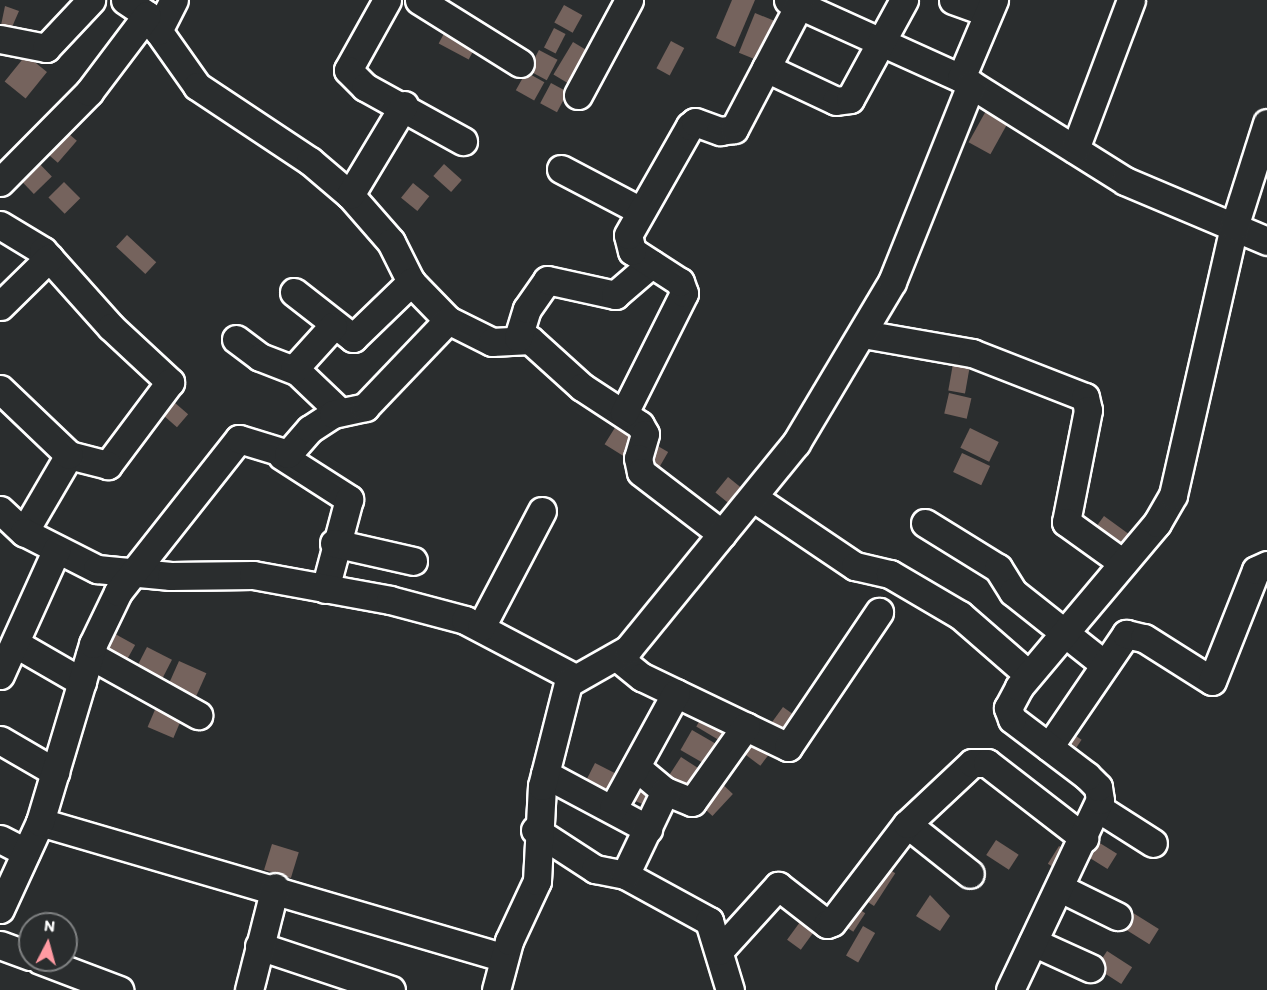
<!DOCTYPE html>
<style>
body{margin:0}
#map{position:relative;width:1267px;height:990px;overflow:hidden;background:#2a2d2e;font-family:Itim,sans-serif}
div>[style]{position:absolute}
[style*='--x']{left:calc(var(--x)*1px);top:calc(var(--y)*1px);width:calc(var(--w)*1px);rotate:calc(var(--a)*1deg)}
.building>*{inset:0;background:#75635d;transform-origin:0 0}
.roads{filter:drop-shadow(2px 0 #fff) drop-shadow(-2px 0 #fff) drop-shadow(0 2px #fff) drop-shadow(0 -2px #fff)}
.minor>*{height:27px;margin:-13.5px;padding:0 13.5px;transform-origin:13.5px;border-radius:13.5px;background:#2a2d2e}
span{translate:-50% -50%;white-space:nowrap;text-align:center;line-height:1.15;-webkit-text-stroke:5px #2a2d2e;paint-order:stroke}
.north{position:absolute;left:18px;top:912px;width:60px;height:60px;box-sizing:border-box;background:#2a2d2e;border:2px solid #7f8182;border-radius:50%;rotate:6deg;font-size:16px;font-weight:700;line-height:24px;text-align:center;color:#fff}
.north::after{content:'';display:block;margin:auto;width:21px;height:27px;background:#ff9aa2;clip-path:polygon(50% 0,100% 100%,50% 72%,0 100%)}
</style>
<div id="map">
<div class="building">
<div style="clip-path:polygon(732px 0,755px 0,735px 47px,716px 38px)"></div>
<div style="left:564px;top:5px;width:21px;height:20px;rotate:29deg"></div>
<div style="clip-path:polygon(5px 6px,19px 11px,9px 34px,0 30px)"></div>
<div style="left:755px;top:13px;width:24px;height:43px;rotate:22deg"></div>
<div style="left:449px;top:24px;width:34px;height:22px;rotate:28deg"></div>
<div style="left:554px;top:28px;width:13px;height:22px;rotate:27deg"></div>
<div style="left:671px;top:41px;width:15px;height:31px;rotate:28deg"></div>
<div style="left:573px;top:42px;width:17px;height:38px;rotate:31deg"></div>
<div style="left:539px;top:50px;width:21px;height:23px;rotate:28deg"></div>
<div style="left:26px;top:55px;width:27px;height:34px;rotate:39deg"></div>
<div style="left:526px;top:72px;width:21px;height:21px;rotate:29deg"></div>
<div style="left:551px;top:83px;width:19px;height:23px;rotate:28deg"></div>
<div style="left:987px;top:109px;width:25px;height:38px;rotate:29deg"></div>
<div style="left:61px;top:127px;width:21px;height:29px;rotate:41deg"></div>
<div style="left:31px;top:155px;width:30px;height:25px;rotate:46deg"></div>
<div style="left:444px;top:164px;width:24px;height:16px;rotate:42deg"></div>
<div style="left:64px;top:182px;width:23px;height:22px;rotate:45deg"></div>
<div style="left:413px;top:183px;width:21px;height:19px;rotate:39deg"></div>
<div style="left:127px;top:235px;width:40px;height:16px;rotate:43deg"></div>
<div style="left:954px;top:358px;width:17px;height:33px;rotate:10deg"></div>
<div style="left:949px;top:393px;width:23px;height:21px;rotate:13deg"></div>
<div style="left:167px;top:396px;width:28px;height:17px;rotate:41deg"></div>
<div style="left:621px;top:418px;width:26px;height:31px;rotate:32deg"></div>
<div style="left:970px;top:428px;width:32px;height:22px;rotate:26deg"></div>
<div style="left:656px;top:445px;width:14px;height:21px;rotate:30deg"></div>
<div style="left:962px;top:453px;width:31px;height:21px;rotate:25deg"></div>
<div style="left:728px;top:477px;width:21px;height:20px;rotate:39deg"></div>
<div style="left:1104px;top:516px;width:31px;height:17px;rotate:36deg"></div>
<div style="left:108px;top:630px;width:31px;height:26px;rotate:29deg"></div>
<div style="left:147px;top:647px;width:28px;height:29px;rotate:27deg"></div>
<div style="left:179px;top:661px;width:30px;height:34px;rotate:24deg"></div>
<div style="left:157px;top:705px;width:28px;height:24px;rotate:23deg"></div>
<div style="left:783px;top:707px;width:24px;height:30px;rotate:36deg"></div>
<div style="left:705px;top:712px;width:35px;height:17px;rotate:31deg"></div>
<div style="left:692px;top:730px;width:32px;height:23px;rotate:30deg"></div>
<div style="left:749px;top:731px;width:30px;height:21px;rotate:37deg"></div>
<div style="left:1070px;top:732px;width:14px;height:9px;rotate:34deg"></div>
<div style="left:681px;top:757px;width:24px;height:31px;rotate:33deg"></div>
<div style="left:595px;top:763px;width:27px;height:26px;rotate:27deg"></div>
<div style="left:632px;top:775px;width:24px;height:23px;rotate:22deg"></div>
<div style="left:719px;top:781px;width:19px;height:30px;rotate:43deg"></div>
<div style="left:996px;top:840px;width:27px;height:18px;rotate:33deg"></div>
<div style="left:1095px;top:840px;width:26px;height:18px;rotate:32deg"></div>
<div style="left:272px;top:844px;width:28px;height:27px;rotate:17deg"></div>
<div style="left:1059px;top:846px;width:15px;height:21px;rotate:32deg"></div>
<div style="left:881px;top:864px;width:17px;height:39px;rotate:33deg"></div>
<div style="clip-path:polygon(930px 895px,950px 916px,940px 931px,916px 916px)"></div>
<div style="left:851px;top:904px;width:17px;height:22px;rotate:33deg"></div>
<div style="left:1130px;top:911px;width:34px;height:18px;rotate:32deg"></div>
<div style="left:800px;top:922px;width:17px;height:22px;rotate:36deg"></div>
<div style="left:863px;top:926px;width:14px;height:34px;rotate:30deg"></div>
<div style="left:1107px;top:951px;width:30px;height:20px;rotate:33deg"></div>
</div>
<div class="roads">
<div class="minor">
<div style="--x:125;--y:0;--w:27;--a:34"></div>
<div style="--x:147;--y:15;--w:87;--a:54.8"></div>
<div style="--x:197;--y:86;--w:136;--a:33.6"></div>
<div style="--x:310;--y:161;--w:52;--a:40.4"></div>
<div style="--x:350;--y:195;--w:62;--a:48.9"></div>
<div style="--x:391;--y:242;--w:45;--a:63.4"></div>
<div style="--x:411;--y:282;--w:53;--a:45.8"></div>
<div style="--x:448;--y:320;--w:49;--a:26.6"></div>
<div style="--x:492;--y:342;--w:38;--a:-3"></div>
<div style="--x:530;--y:340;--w:70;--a:42.1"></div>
<div style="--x:582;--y:387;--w:69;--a:33.2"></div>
<div style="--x:640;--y:425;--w:10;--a:61"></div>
<div style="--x:645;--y:434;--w:25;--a:106"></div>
<div style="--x:638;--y:458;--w:14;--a:78"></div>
<div style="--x:641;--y:472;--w:102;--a:37.4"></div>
<div style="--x:387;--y:0;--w:80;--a:119.1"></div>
<div style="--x:348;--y:70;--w:24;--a:45"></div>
<div style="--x:365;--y:87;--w:112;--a:28.9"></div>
<div style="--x:419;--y:0;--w:119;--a:32"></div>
<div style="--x:788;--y:0;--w:190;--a:24.3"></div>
<div style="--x:961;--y:78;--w:194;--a:32.1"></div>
<div style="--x:1125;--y:181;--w:154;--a:22.9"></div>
<div style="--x:953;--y:0;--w:37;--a:20"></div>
<div style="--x:158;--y:31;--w:35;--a:-63"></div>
<div style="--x:0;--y:39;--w:47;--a:11.1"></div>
<div style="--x:46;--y:48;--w:66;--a:-46.8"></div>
<div style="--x:766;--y:68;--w:77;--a:25.2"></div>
<div style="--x:836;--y:101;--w:14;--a:-8"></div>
<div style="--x:850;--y:99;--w:113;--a:-61.4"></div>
<div style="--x:961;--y:78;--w:85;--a:-67.1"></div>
<div style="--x:578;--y:95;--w:108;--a:-61.8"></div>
<div style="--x:1075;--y:149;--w:159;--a:-69.4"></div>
<div style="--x:561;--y:169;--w:90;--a:27.7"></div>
<div style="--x:0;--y:182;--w:127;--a:-45.3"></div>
<div style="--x:89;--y:92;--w:96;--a:-53"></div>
<div style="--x:350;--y:195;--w:105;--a:-59"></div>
<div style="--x:0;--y:225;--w:50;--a:31.2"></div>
<div style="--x:43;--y:251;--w:102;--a:48.2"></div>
<div style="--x:111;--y:327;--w:81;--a:43"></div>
<div style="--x:170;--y:382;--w:104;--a:126.8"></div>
<div style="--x:108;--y:465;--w:40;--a:-165.6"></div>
<div style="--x:69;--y:455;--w:89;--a:120.3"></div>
<div style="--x:294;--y:292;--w:75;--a:37.9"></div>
<div style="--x:353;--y:338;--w:81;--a:-44"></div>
<div style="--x:0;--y:306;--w:69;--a:-44.4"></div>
<div style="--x:863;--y:334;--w:111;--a:9.9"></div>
<div style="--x:972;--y:353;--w:121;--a:21.3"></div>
<div style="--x:1085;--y:397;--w:13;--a:77"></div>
<div style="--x:1088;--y:410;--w:114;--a:101.1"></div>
<div style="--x:1066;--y:522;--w:70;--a:35.7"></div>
<div style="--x:518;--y:338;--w:30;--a:-73"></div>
<div style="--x:527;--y:309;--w:35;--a:-55"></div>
<div style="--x:547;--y:280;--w:70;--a:12.4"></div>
<div style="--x:615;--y:295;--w:48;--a:-40.7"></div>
<div style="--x:236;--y:339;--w:30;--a:37"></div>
<div style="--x:260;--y:357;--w:40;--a:21"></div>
<div style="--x:297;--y:371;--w:59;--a:43.6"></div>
<div style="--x:294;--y:369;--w:58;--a:-47.8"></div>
<div style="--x:0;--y:389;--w:95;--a:43.7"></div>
<div style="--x:624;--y:413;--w:134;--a:-63.4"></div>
<div style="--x:684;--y:293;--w:12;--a:-110"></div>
<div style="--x:680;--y:282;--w:57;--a:-147.1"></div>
<div style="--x:632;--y:251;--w:16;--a:-104"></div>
<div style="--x:628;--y:235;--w:125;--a:-60.4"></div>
<div style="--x:690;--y:126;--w:6;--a:-39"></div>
<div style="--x:695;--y:122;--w:27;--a:20"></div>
<div style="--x:720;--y:131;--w:14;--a:-8"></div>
<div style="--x:734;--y:129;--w:140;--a:-62.3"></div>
<div style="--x:282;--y:456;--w:80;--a:32.7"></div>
<div style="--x:349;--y:499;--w:93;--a:104.9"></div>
<div style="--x:754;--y:498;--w:122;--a:34"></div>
<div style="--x:855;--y:566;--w:36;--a:13"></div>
<div style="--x:890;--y:574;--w:81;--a:30.4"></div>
<div style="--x:960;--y:615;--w:91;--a:41"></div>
<div style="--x:0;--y:510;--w:33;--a:43"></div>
<div style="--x:24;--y:532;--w:82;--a:26.9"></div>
<div style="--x:97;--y:569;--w:74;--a:5.4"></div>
<div style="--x:171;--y:576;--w:82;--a:-0.7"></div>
<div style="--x:253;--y:575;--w:139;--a:10.3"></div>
<div style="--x:390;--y:600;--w:78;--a:14.9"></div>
<div style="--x:465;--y:620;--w:122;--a:27.8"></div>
<div style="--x:925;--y:523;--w:86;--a:31.7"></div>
<div style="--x:998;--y:568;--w:28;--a:58"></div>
<div style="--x:1013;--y:592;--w:117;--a:38.4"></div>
<div style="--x:334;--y:543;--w:81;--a:12.8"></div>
<div style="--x:481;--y:627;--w:131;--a:-62.3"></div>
<div style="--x:18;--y:645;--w:74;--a:30"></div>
<div style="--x:90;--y:655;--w:124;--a:29.1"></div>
<div style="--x:617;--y:657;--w:32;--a:39"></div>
<div style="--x:642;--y:677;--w:162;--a:25.6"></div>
<div style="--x:788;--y:747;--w:163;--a:-56"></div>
<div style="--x:0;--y:675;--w:138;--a:-65.7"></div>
<div style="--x:0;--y:740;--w:64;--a:30.2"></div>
<div style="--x:1049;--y:747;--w:137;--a:-55.7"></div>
<div style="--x:1126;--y:634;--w:18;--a:13"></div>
<div style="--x:1144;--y:638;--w:80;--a:32.3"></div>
<div style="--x:1212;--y:681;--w:119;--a:-68.4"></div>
<div style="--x:1256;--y:570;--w:12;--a:-24"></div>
<div style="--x:636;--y:767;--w:38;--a:40"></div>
<div style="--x:665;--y:791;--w:29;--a:22"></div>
<div style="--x:692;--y:802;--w:93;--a:-54.6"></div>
<div style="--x:545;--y:774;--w:117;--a:28.1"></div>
<div style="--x:613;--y:808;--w:131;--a:-61.3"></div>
<div style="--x:1098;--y:808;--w:65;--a:32.5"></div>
<div style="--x:40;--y:822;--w:482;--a:16.3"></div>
<div style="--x:907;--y:824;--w:80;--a:38.4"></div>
<div style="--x:535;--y:830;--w:72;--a:33"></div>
<div style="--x:595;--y:869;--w:31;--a:11"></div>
<div style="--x:625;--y:875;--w:96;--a:28.7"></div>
<div style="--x:709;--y:921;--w:72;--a:73.1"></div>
<div style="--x:0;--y:839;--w:29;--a:27"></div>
<div style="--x:625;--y:875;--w:93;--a:-64.5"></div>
<div style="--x:1060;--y:888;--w:64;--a:26.2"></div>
<div style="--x:0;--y:909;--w:96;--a:-65.3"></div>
<div style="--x:40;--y:822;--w:186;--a:-73.4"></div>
<div style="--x:93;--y:644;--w:58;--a:-64.3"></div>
<div style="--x:118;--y:592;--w:195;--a:-51.7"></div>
<div style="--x:239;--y:439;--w:51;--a:17"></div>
<div style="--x:288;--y:454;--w:33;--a:-49"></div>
<div style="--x:310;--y:429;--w:27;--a:-33"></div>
<div style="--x:333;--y:414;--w:33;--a:-12"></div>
<div style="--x:365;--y:407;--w:120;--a:-46.3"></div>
<div style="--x:1033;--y:942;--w:63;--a:24.5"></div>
<div style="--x:0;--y:945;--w:32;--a:20"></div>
<div style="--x:259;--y:946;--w:139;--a:18.4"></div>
<div style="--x:719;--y:951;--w:88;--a:-47.8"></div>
<div style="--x:778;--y:886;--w:62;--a:37.8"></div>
<div style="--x:827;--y:924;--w:5;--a:-22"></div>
<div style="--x:832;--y:922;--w:123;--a:-52.6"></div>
<div style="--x:907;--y:824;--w:89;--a:-43.2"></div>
<div style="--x:972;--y:763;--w:15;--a:0"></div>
<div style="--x:987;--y:763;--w:123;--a:37.7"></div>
<div style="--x:40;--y:960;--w:85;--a:20.8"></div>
<div style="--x:249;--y:990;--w:106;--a:-75.8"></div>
<div style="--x:496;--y:990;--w:51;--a:-75.1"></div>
<div style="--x:509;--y:941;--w:66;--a:-65"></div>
<div style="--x:537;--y:881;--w:95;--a:-87"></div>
<div style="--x:542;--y:786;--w:106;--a:-75.8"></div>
<div style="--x:568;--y:683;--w:69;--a:-29.5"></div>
<div style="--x:628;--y:649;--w:266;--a:-50.8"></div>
<div style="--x:796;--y:443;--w:187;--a:-59.2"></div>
<div style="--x:892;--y:282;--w:213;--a:-68.2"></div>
<div style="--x:1010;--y:990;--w:210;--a:-64.7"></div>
<div style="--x:1100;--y:800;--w:13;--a:-99"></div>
<div style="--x:1098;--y:787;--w:16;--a:-135"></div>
<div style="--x:1087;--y:776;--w:94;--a:-142.8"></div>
<div style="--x:1012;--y:719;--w:12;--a:-110"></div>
<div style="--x:1008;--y:708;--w:24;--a:-62"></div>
<div style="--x:1019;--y:687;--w:214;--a:-49.9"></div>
<div style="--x:1157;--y:523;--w:32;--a:-60"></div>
<div style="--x:1173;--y:495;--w:275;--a:-77.2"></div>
<div style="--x:1234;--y:227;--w:109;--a:-72.4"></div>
</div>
</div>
<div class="north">N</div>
</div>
